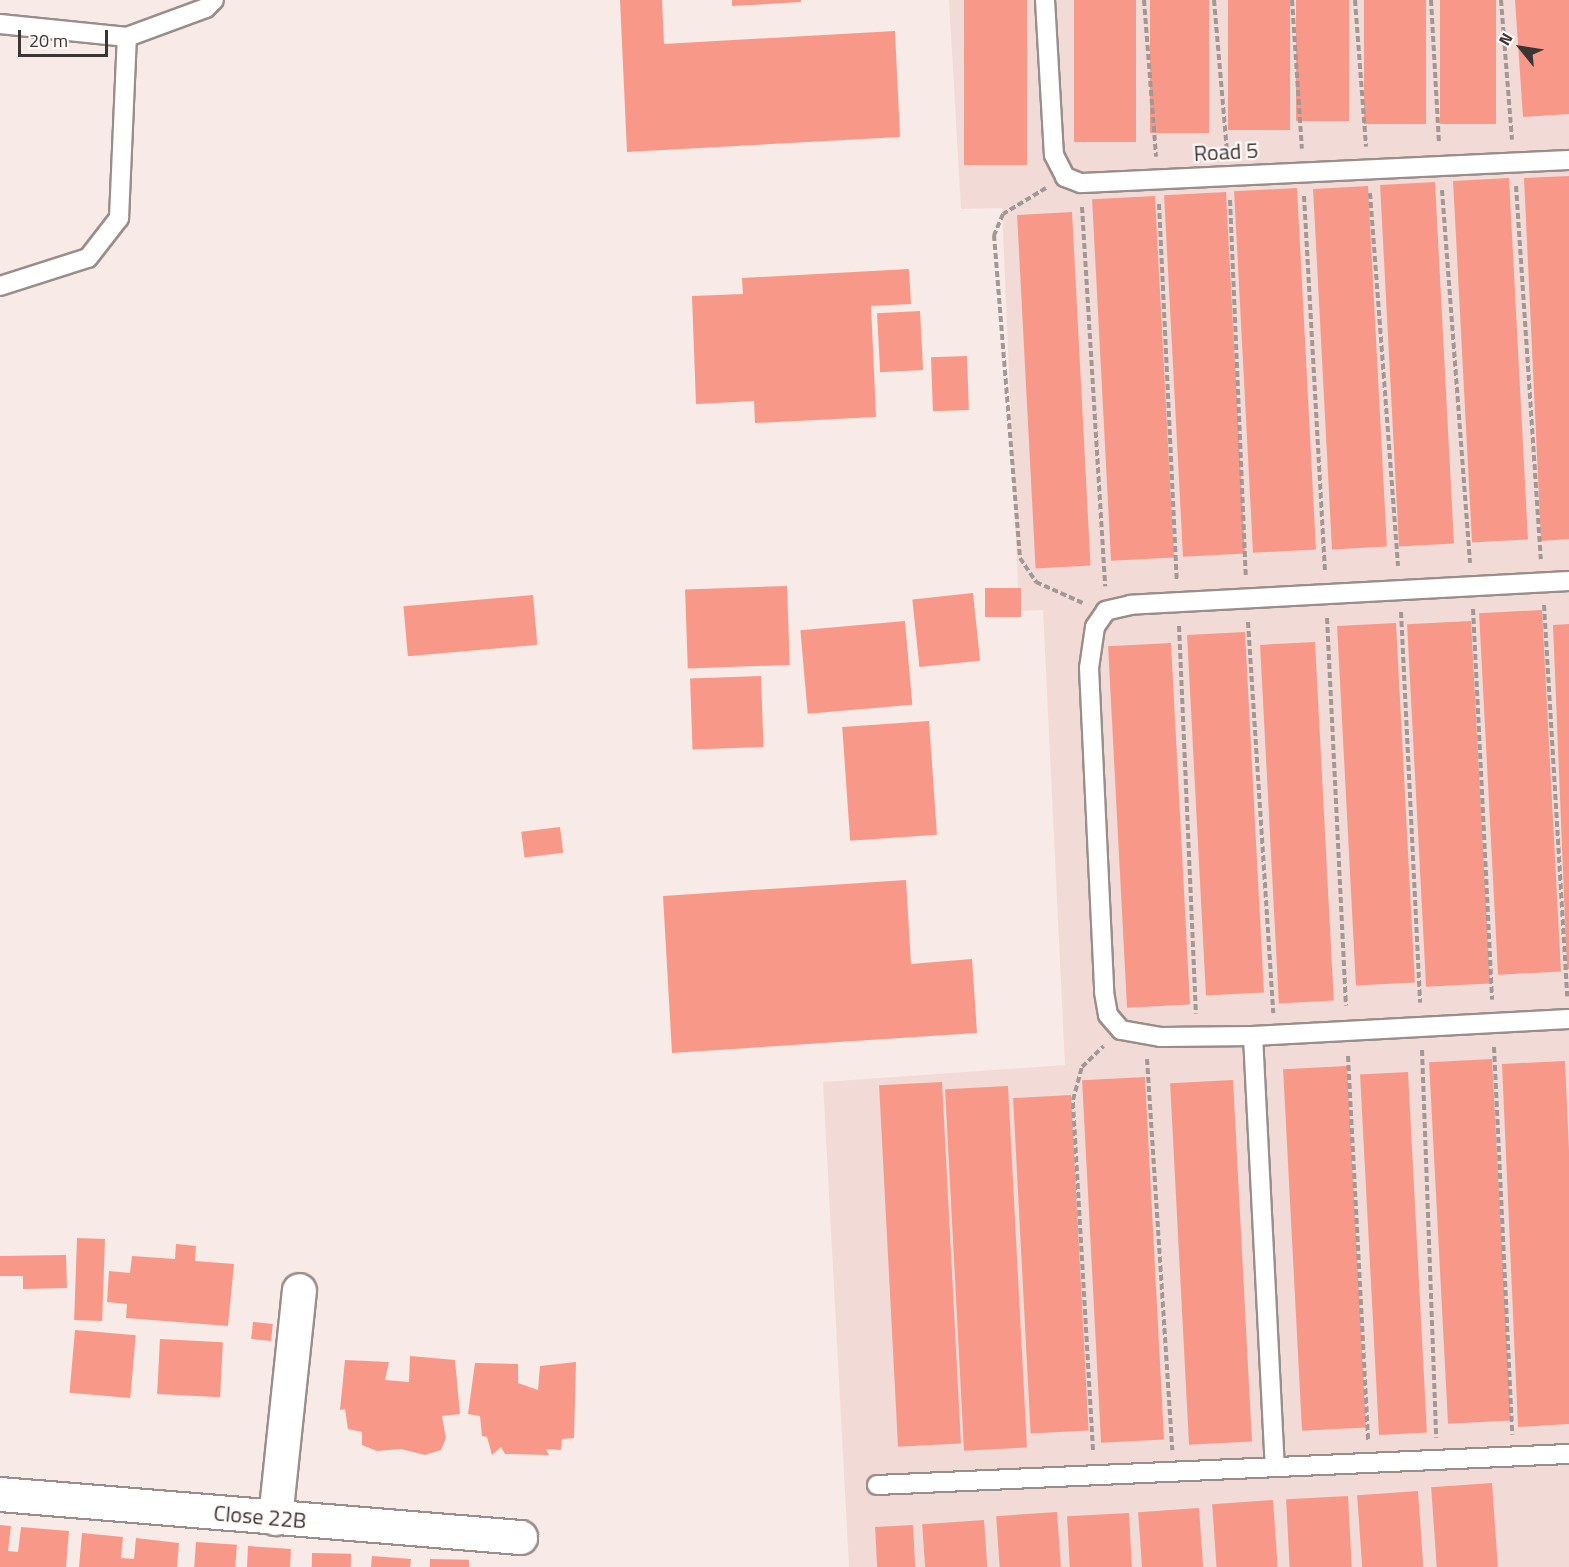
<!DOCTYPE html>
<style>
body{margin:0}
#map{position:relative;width:1569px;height:1567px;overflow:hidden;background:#f8eae7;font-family:"Titillium Web",sans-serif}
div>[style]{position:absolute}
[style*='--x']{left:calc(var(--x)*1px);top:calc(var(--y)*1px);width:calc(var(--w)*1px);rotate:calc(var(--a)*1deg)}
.built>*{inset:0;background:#f2dbd7}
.building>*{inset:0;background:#f89888;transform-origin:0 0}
.path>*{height:4px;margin-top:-2px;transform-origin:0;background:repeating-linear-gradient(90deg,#a19795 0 6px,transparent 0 9px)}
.roads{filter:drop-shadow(2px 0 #9a8d8a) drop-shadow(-2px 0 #9a8d8a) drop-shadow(0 2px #9a8d8a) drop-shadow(0 -2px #9a8d8a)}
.service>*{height:18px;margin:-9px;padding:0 9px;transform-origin:9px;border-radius:9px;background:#fff}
.minor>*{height:33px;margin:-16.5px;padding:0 16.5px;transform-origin:16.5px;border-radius:16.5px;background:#fff}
span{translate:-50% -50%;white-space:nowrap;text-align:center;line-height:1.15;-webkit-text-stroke:4.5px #fff9f8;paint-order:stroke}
.street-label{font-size:22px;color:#3b3635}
.north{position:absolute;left:1491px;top:18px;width:60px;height:60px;-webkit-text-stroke:4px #fff9f8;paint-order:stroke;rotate:300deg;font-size:16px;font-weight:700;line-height:24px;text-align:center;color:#3b3635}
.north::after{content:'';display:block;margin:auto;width:21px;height:27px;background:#3b3635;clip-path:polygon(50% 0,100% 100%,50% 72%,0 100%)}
.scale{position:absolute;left:18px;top:30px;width:90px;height:27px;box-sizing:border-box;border:3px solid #3b3635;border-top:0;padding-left:8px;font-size:18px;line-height:21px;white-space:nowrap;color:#3b3635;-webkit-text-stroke:4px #fff9f8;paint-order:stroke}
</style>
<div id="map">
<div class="built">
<div style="clip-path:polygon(949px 0,1569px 0,1569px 1567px,849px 1567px,823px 1082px,1065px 1065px,1043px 610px,1019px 611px,1002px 208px,961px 209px)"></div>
</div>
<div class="building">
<div style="clip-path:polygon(620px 0,662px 0,664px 44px,895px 31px,900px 137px,627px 152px)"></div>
<div style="clip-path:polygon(732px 0,801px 0,801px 2px,732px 6px)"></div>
<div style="left:964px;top:0;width:63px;height:165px"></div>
<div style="left:1074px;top:0;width:62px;height:142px"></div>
<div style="left:1150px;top:0;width:59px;height:133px"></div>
<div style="left:1228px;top:0;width:62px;height:130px"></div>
<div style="left:1296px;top:0;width:53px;height:121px"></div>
<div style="left:1364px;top:0;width:62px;height:124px"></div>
<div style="left:1440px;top:0;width:56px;height:124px"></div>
<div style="clip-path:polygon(1515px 0,1569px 0,1569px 114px,1523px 117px)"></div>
<div style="clip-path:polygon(1569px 176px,1569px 539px,1541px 541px,1524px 178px)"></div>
<div style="left:1509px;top:178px;width:362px;height:56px;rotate:87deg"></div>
<div style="left:1435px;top:182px;width:362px;height:55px;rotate:87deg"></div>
<div style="left:1368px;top:186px;width:361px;height:55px;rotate:87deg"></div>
<div style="left:1297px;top:188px;width:362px;height:63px;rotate:87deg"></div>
<div style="left:1226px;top:192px;width:362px;height:62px;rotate:87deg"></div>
<div style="left:1155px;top:196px;width:362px;height:63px;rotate:87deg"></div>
<div style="left:1072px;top:212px;width:354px;height:55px;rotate:87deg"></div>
<div style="clip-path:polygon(909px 269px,911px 304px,871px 306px,876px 417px,755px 423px,754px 401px,696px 404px,692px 296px,743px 294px,742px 278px)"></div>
<div style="left:920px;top:311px;width:59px;height:43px;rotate:87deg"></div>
<div style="left:967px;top:356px;width:54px;height:36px;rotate:88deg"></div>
<div style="left:787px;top:586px;width:79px;height:102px;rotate:88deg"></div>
<div style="left:985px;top:588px;width:36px;height:29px"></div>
<div style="left:973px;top:593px;width:68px;height:61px;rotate:84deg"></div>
<div style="left:533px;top:595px;width:50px;height:130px;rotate:85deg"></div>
<div style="left:1542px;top:610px;width:362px;height:63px;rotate:87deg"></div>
<div style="left:905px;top:621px;width:84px;height:105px;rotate:85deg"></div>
<div style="left:1471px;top:621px;width:363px;height:64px;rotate:87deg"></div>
<div style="left:1396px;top:623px;width:360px;height:59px;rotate:87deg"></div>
<div style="clip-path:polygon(1569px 624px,1569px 969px,1567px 969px,1553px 625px)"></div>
<div style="left:1245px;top:632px;width:361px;height:58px;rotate:87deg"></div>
<div style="left:1315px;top:642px;width:359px;height:55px;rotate:87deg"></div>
<div style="left:1171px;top:643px;width:362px;height:63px;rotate:87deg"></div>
<div style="left:761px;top:676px;width:71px;height:71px;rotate:88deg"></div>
<div style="left:929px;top:721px;width:114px;height:87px;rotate:86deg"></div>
<div style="left:560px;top:827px;width:26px;height:39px;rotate:83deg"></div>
<div style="clip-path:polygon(906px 880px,911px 964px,972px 959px,977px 1033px,672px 1053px,663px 896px)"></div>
<div style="left:1492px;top:1059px;width:362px;height:63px;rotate:87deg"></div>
<div style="clip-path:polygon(1565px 1061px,1569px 1151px,1569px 1424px,1518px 1427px,1502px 1064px)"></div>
<div style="left:1347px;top:1066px;width:362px;height:64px;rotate:87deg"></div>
<div style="left:1408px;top:1072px;width:361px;height:48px;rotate:87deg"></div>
<div style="left:1145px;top:1077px;width:363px;height:63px;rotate:87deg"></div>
<div style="left:1233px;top:1080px;width:362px;height:63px;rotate:87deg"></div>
<div style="left:942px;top:1082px;width:362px;height:63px;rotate:87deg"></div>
<div style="left:1008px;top:1086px;width:362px;height:63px;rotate:87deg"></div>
<div style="left:1071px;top:1095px;width:336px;height:58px;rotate:87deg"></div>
<div style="left:77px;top:1238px;width:28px;height:82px;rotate:2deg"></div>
<div style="clip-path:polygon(176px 1244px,196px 1246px,195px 1261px,234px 1264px,228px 1326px,126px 1318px,127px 1304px,107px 1302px,109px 1271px,130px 1273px,132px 1256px,175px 1259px)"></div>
<div style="clip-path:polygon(66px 1255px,67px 1288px,23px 1289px,23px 1276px,0 1276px,0 1256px)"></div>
<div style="left:253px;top:1322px;width:20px;height:17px;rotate:6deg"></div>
<div style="left:75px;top:1330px;width:61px;height:63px;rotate:5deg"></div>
<div style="left:160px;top:1339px;width:63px;height:55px;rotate:3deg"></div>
<div style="clip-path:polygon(410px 1356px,455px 1360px,460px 1414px,442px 1416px,446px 1438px,441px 1450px,425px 1455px,401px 1449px,377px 1451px,362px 1445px,362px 1432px,348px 1429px,345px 1409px,340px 1410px,345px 1360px,389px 1362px,385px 1380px,409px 1382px)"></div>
<div style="clip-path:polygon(576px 1362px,574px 1438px,562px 1439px,561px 1450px,546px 1449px,549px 1455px,505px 1454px,501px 1447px,492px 1455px,487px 1437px,482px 1436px,480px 1416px,468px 1414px,475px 1363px,518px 1364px,518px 1383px,538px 1390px,540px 1366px)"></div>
<div style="left:1492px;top:1483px;width:84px;height:61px;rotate:86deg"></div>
<div style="left:1418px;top:1491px;width:76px;height:61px;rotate:86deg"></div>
<div style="left:1348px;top:1496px;width:71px;height:62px;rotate:87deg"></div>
<div style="left:1273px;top:1500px;width:67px;height:61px;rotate:86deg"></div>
<div style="left:1199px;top:1508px;width:59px;height:61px;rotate:86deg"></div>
<div style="left:1057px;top:1512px;width:55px;height:61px;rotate:86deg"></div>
<div style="left:1129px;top:1513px;width:54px;height:62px;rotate:87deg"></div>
<div style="left:984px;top:1520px;width:47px;height:62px;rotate:86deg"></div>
<div style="clip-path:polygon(0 1525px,11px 1526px,8px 1551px,18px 1552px,21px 1527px,69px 1531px,66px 1567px,0 1567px)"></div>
<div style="left:913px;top:1525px;width:42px;height:38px;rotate:87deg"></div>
<div style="clip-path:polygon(82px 1533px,123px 1537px,121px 1558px,134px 1559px,136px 1538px,179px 1543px,177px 1567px,79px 1567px)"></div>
<div style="left:196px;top:1542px;width:41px;height:25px;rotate:4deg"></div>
<div style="clip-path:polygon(248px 1546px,291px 1549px,290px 1567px,247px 1567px)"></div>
<div style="left:312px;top:1553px;width:39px;height:14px;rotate:1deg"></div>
<div style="clip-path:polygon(372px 1556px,411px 1559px,410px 1567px,371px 1567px)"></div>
<div style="left:430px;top:1559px;width:39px;height:8px;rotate:1deg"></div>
</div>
<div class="path">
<div style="--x:1144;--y:0;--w:157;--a:85.6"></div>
<div style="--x:1214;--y:0;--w:154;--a:85.1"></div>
<div style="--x:1292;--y:0;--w:149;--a:86.2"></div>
<div style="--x:1355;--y:0;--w:147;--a:85.7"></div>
<div style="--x:1431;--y:0;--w:144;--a:86.8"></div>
<div style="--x:1501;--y:0;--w:140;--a:85.5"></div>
<div style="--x:1516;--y:186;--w:374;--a:86.2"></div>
<div style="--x:1046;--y:188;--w:50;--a:148.8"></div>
<div style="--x:1003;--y:214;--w:23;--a:113"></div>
<div style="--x:994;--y:235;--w:324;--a:85.4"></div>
<div style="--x:1020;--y:558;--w:29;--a:56"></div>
<div style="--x:1036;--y:582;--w:51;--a:24.1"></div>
<div style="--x:1442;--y:190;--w:374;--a:85.7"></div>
<div style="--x:1370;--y:193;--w:374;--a:85.7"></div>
<div style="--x:1304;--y:196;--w:377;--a:86.8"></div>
<div style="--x:1230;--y:200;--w:376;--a:87.6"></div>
<div style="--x:1159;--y:204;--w:376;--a:87.3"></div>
<div style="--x:1082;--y:207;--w:380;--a:86.5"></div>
<div style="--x:1544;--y:605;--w:392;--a:86.6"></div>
<div style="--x:1473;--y:609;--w:391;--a:87.2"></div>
<div style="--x:1401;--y:612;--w:391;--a:87.2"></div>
<div style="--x:1327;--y:618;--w:388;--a:87.2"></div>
<div style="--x:1248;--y:622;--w:392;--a:86.3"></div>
<div style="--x:1179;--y:626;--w:388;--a:87.5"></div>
<div style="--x:1494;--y:1047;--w:388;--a:87.3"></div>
<div style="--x:1422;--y:1050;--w:388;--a:87.9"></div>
<div style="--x:1348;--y:1056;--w:386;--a:87"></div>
<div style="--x:1147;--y:1059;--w:392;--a:86.3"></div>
<div style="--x:1093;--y:1450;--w:351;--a:-93.3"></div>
<div style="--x:1073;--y:1100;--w:34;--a:-75"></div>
<div style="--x:1082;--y:1067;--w:30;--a:-44"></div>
</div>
<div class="roads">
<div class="service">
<div style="--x:1045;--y:0;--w:155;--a:86.7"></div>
<div style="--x:1054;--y:155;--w:25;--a:63"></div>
<div style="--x:1065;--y:177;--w:17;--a:21"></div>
<div style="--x:1081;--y:183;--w:489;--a:-2.7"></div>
<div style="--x:0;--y:24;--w:128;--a:5.8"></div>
<div style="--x:127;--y:37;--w:84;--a:-20.2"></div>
<div style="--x:206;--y:8;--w:11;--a:-45"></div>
<div style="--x:0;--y:286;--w:92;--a:-17.7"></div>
<div style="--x:88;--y:258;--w:51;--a:-52.2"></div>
<div style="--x:119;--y:218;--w:181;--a:-87.5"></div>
<div style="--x:1569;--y:581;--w:439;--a:176.9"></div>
<div style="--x:1131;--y:605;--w:26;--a:167"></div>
<div style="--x:1106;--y:611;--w:19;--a:125"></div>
<div style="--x:1095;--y:627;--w:41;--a:98.3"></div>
<div style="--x:1089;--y:668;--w:324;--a:87.3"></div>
<div style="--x:1104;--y:992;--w:23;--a:80"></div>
<div style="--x:1108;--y:1015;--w:20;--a:49"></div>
<div style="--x:1121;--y:1030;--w:41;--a:9.9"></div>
<div style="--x:1161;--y:1037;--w:92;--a:-0.6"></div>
<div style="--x:1253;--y:1036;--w:316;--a:-3.1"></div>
<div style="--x:1253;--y:1036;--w:431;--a:87.1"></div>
<div style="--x:877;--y:1485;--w:693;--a:-2.57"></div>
</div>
<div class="minor">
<div style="--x:0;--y:1494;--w:522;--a:4.73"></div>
<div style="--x:275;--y:1518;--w:229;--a:-84"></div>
</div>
</div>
<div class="street-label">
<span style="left:1226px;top:152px;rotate:-3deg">Road 5</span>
<span style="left:260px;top:1517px;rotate:5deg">Close 22B</span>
</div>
<div class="north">N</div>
<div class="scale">20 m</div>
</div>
